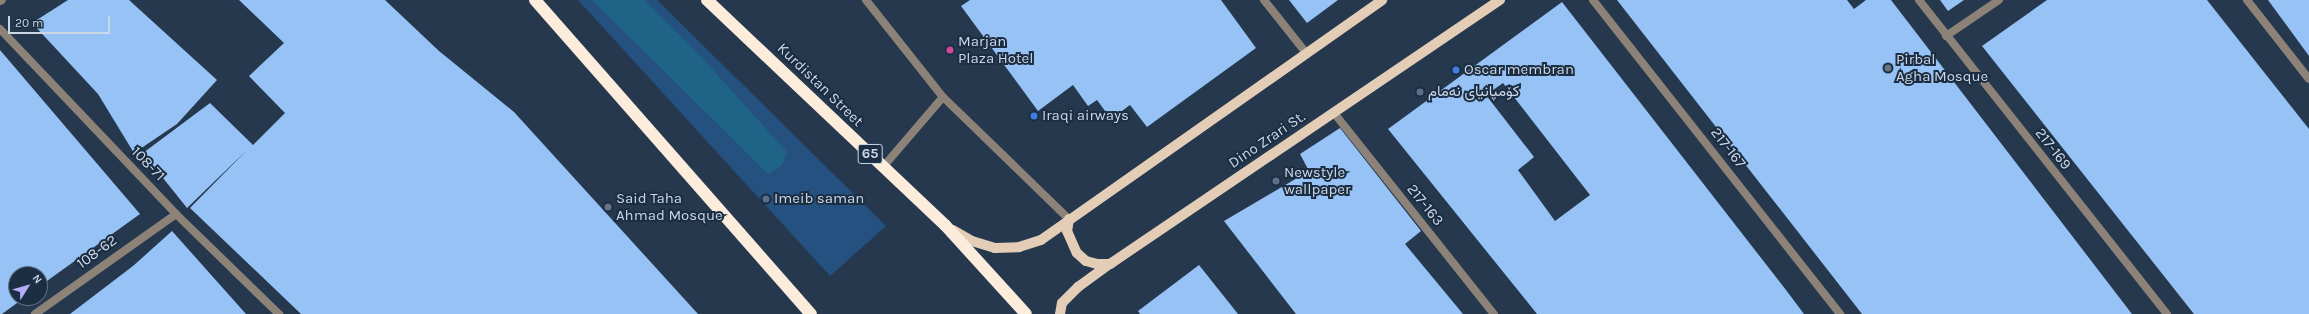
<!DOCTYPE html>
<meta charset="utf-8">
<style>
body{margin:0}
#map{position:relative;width:2309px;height:314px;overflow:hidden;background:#25384e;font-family:Karla,Vazirmatn,sans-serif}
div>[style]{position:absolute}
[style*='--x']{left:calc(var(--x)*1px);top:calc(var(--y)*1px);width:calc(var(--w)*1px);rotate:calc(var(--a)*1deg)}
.green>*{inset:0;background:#255181}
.water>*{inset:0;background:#1f6386}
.building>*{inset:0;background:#96c2f5}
.lane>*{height:8px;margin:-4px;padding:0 4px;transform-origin:4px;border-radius:4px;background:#8d8277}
.street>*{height:8px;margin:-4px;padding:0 4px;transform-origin:4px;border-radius:4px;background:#8d8277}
.primary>*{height:10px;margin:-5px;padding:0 5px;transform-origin:5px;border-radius:5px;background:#e3cdb6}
.highway>*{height:12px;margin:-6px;padding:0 6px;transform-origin:6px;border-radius:6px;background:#fcecdc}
.dots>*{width:11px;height:11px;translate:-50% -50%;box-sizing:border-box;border:2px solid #1b2e43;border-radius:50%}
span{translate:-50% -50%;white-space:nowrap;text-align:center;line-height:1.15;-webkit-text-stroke:4px #1b2e43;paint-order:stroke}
.shield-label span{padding:1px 3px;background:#1b2e43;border:1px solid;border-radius:3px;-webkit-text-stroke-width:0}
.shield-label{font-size:14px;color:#cbd7e5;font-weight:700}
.poi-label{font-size:15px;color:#cbd7e5}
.left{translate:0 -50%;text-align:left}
.street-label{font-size:15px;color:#cbd7e5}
.north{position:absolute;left:8px;top:266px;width:40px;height:40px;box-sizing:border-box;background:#1b2e43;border:1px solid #617284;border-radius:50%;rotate:53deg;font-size:11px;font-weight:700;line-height:16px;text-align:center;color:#cbd7e5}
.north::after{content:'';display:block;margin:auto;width:14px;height:18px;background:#b3adf9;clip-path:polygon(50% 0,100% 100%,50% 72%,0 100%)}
.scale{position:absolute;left:8px;top:16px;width:102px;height:18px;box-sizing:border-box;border:2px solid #cbd7e5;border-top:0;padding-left:5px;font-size:12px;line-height:14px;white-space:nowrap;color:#cbd7e5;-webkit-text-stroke:3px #1b2e43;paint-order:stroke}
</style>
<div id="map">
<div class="green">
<div style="clip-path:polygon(578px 0,657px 0,886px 226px,830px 276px)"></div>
</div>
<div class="water">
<div style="clip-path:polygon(592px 0,644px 0,697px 52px,787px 152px,782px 165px,768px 174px)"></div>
</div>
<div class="building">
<div style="clip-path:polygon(68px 0,129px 0,217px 80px,177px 124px,134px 153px,98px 94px,32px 23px)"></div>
<div style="clip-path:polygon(239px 0,385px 0,439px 51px,514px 112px,698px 314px,301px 314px,190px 208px,247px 150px,187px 208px,143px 153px,210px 103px,253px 145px,285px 113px,249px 76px,284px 43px)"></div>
<div style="clip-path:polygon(970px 0,1221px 0,1256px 48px,1147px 127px,1130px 105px,1111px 119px,1097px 100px,1088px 106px,1073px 85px,1038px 111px,961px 6px)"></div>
<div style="clip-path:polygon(1289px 0,1338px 0,1307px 23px)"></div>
<div style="clip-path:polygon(1617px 0,1847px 0,1854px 9px,1866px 0,1891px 0,2132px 314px,1862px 314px)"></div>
<div style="clip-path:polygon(1940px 0,1964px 0,1948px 11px)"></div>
<div style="clip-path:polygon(2047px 0,2207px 0,2309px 129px,2309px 314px,2194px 314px,1982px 46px)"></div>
<div style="clip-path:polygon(2268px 0,2309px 0,2309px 56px)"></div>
<div style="clip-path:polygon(evenodd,1562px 2px,1786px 290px,1804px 314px,1537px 314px,1388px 129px,1562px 2px,1503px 83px,1590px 195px,1555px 221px,1518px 170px,1534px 157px,1486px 95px,1503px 83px)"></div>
<div style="clip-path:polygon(0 50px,140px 214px,40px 286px,40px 274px,16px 274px,16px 298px,24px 298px,2px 314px,0 314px)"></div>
<div style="clip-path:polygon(1340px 128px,1421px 231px,1405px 244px,1463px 314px,1296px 314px,1224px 221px,1309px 171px,1300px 154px)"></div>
<div style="clip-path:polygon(172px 231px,246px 314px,70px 314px,133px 266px)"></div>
<div style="clip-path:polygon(1199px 265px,1238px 314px,1140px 314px,1138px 311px)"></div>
</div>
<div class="lane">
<div style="--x:866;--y:0;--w:124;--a:51.6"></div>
<div style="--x:943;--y:97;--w:175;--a:44.1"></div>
<div style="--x:883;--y:167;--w:92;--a:-49.4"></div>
</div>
<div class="street">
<div style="--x:1264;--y:0;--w:69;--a:51.5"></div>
<div style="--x:1593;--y:0;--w:400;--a:51.8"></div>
<div style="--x:1919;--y:0;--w:400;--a:51.7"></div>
<div style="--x:2247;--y:0;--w:100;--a:51.9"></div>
<div style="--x:0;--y:1;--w:2;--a:-27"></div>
<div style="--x:0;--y:29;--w:255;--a:46.4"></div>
<div style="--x:176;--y:214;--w:144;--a:44.2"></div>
<div style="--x:1946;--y:36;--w:64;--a:-34.2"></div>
<div style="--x:1334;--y:113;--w:257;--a:51.5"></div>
<div style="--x:35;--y:314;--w:173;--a:-35.3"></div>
</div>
<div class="primary">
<div style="--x:1069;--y:219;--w:12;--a:99"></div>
<div style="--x:1067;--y:231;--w:24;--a:66"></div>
<div style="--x:1077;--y:253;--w:12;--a:42"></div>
<div style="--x:1086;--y:261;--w:11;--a:15"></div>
<div style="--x:1097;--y:264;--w:13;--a:0"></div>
<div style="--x:953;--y:230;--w:22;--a:30"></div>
<div style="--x:972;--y:241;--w:24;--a:17"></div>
<div style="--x:995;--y:248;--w:24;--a:-2"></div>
<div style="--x:1019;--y:247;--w:23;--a:-18"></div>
<div style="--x:1041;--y:240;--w:417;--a:-35.1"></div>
<div style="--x:1060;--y:314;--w:11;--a:-80"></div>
<div style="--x:1062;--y:303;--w:23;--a:-45"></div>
<div style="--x:1078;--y:287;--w:39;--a:-36"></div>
<div style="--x:1110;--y:264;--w:471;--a:-34.1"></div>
</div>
<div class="highway">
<div style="--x:535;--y:0;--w:418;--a:48.7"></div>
<div style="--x:707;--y:0;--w:328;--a:43.4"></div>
<div style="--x:945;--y:225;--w:120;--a:47.7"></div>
</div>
<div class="dots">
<div style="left:950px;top:50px;background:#d1479c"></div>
<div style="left:1888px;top:68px;background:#6b7280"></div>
<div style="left:1456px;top:70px;background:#3f7fe0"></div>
<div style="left:1420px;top:92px;background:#5c6f8a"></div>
<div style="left:1034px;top:116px;background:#3f7fe0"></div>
<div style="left:1276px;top:181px;background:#5c6f8a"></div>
<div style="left:766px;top:199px;background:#5c6f8a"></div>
<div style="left:608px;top:207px;background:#6b7280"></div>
</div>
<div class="shield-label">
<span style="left:870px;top:154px">65</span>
</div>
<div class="poi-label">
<span class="left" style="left:958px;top:50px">Marjan<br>Plaza Hotel</span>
<span class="left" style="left:1896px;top:68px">Pirbal<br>Agha Mosque</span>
<span class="left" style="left:1464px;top:70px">Oscar membran</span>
<span class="left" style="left:1428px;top:92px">کۆمپانیای نەمام</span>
<span class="left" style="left:1042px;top:116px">Iraqi airways</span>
<span class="left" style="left:1284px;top:181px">Newstyle<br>wallpaper</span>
<span class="left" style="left:616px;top:207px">Said Taha<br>Ahmad Mosque</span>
<span class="left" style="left:774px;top:199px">Imeib saman</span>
</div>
<div class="street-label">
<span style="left:820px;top:85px;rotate:44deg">Kurdistan Street</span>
<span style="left:1267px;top:140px;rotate:-34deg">Dino Zrari St.</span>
<span style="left:1728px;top:148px;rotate:52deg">217-167</span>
<span style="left:2053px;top:149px;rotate:52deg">217-169</span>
<span style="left:148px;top:164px;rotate:46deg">108-71</span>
<span style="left:1425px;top:205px;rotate:51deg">217-163</span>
<span style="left:97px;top:252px;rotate:-36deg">108-62</span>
</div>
<div class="north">N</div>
<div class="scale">20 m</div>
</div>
